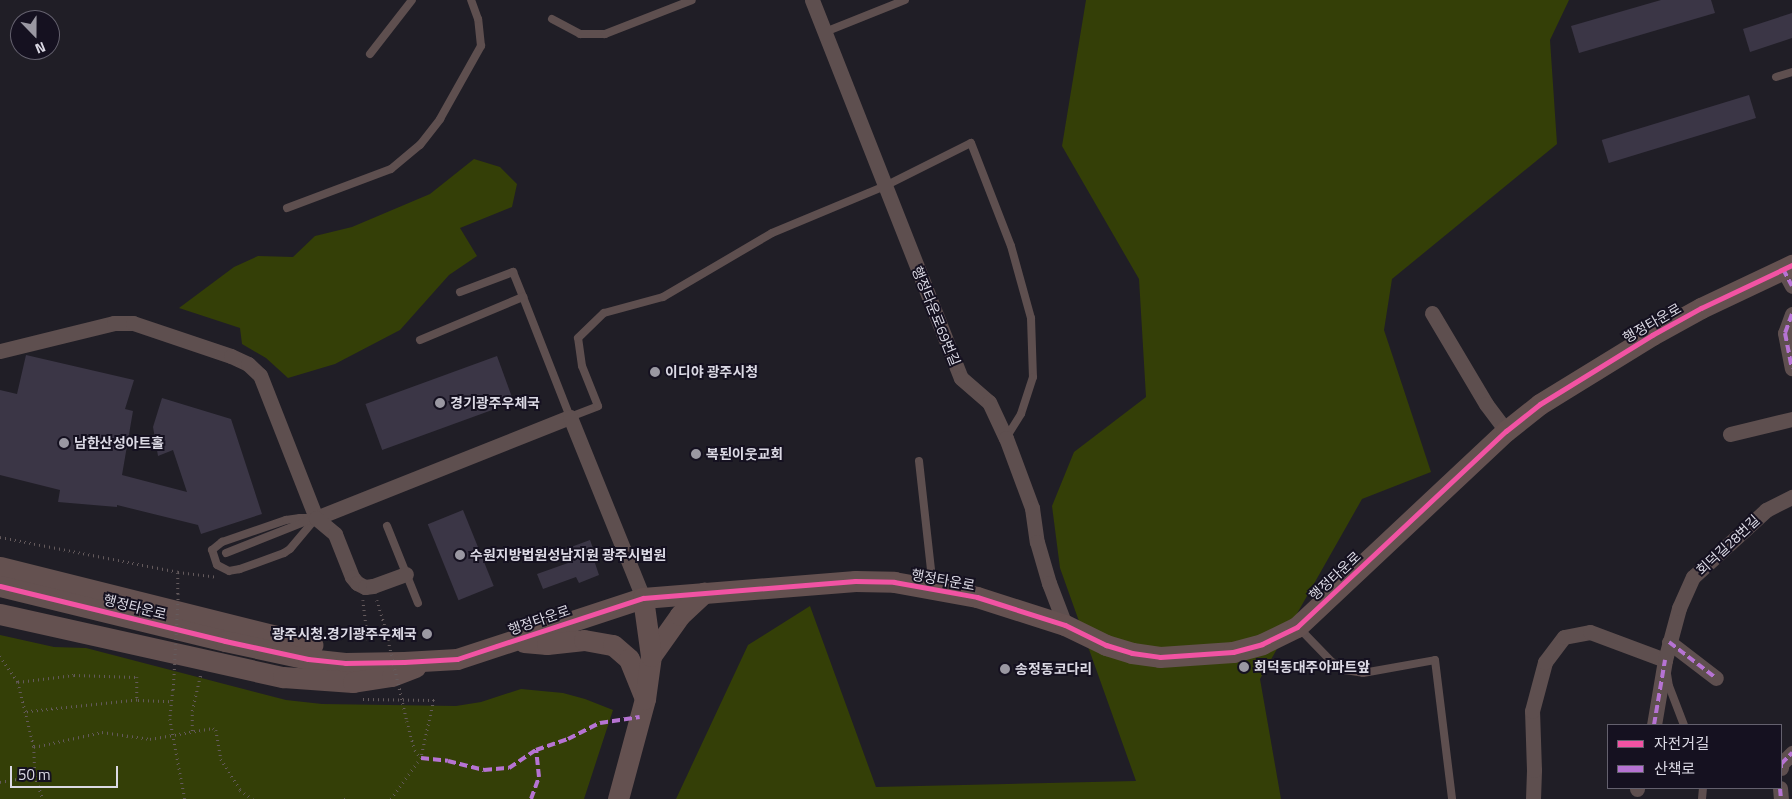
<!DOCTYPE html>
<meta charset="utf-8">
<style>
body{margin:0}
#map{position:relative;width:1792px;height:799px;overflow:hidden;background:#201e26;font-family:"Titillium Web","Noto Sans KR",sans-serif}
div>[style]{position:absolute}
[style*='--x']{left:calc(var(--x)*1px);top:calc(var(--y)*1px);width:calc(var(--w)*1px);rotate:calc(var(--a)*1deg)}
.green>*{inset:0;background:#343f07}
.building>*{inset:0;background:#3b3646;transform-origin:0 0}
.path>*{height:2.5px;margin-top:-1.25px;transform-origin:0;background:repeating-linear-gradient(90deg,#645a5c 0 1px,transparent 0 5px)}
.lane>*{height:8px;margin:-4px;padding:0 4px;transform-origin:4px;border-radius:4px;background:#5e4f4f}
.street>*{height:15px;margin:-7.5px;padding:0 7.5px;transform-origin:7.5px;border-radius:7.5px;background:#5e4f4f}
.secondary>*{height:21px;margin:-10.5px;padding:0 10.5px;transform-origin:10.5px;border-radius:10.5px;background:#645150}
.path-bridge>*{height:2.5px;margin-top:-1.25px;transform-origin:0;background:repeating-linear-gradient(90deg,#645a5c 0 1px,transparent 0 5px)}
.quiet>*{height:4px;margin-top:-2px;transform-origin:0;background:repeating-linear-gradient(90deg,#b673d3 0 8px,transparent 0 12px)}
.cycleway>*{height:5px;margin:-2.5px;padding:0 2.5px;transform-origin:2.5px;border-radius:2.5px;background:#f153a3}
.dots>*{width:14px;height:14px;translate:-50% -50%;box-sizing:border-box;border:2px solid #151120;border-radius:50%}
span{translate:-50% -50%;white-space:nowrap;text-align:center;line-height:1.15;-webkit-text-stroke:4px #151120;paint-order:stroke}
.street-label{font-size:14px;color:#dbd9e4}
.poi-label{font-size:14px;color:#dbd9e4;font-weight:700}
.left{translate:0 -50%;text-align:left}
.right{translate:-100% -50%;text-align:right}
.legend{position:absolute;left:1607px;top:724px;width:175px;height:65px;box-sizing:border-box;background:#151120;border:1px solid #64616e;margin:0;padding:6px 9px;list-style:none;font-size:15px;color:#dbd9e4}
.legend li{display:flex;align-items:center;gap:10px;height:25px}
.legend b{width:25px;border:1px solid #64616e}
.north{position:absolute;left:10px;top:10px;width:50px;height:50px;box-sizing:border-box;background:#151120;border:1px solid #64616e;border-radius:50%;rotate:158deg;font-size:14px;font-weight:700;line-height:20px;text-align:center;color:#dbd9e4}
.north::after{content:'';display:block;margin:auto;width:18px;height:22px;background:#9a98a2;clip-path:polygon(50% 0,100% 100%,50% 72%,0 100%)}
.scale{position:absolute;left:10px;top:766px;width:108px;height:22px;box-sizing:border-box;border:2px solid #dbd9e4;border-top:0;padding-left:6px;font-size:15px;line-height:18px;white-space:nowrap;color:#dbd9e4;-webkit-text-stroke:4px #151120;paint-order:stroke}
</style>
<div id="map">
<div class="green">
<div style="clip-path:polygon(1086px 0,1569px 0,1550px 40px,1557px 144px,1392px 279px,1384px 330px,1431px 472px,1362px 499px,1260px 679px,1281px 799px,676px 799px,748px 645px,810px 606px,876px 787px,1136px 781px,1060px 568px,1052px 506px,1074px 452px,1146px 397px,1139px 279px,1062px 146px)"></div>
<div style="clip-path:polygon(474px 159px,500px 167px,517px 184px,512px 207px,460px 228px,477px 256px,449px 275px,400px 330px,335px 364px,288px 378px,266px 358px,242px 344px,240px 328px,179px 308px,234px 267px,258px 256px,293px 257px,315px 236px,352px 227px,430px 194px)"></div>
<div style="clip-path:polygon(0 635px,54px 647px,86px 648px,286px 700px,322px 704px,456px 706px,481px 702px,521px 689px,563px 693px,585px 699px,613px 710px,584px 799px,0 799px)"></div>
</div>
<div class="building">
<div style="clip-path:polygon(1661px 0,1711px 0,1715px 13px,1579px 53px,1571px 26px)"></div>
<div style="clip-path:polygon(1792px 13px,1792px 38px,1750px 52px,1743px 29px)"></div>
<div style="left:1749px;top:95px;width:24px;height:154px;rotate:73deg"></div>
<div style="clip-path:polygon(26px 355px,134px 380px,125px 409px,133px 411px,122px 475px,187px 492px,173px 450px,158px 456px,153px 427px,162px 398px,231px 419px,262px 514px,201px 534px,198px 525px,117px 505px,117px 507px,58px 502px,60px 490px,0 475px,0 390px,17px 394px)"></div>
<div style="left:497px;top:356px;width:49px;height:140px;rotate:70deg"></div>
<div style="left:463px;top:510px;width:82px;height:38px;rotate:68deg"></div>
<div style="clip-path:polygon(590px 540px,598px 562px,595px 563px,599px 575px,579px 583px,576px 577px,543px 589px,537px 574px,568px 563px,563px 550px)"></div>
</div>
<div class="path">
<div style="--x:0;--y:537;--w:181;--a:11.1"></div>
<div style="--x:178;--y:572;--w:38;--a:7"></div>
<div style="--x:178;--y:573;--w:21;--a:90"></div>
<div style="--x:363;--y:600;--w:40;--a:82.9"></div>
<div style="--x:377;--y:600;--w:31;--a:73"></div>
<div style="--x:0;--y:656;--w:32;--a:55"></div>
<div style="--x:18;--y:682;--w:67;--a:76.2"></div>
<div style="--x:34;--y:747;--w:29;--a:88"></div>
<div style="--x:35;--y:776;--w:24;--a:71"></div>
<div style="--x:18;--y:682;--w:56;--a:-7.1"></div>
<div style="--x:74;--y:675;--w:63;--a:1.8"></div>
<div style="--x:137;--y:677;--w:23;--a:90"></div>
<div style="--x:137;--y:700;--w:113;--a:173.9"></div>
<div style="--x:173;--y:690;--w:29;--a:96"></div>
<div style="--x:170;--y:719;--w:81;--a:79.4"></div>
<div style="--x:363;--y:699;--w:71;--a:0.8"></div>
<div style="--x:434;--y:700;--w:59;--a:102.6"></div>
<div style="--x:421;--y:758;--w:51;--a:126.2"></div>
<div style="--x:138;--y:700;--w:33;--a:2"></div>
<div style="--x:407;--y:721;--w:30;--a:75"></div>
<div style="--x:415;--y:750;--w:10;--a:53"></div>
<div style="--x:192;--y:731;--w:20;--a:-90"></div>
<div style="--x:192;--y:711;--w:37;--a:-77"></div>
<div style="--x:34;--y:747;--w:70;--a:-12.4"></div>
<div style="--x:102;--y:732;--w:49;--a:8.3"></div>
<div style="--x:150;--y:739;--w:64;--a:-9.9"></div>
<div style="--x:213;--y:728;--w:4;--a:34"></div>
<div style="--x:216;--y:730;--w:29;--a:80"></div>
<div style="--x:221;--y:759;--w:36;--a:58"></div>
<div style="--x:240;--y:790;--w:16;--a:35"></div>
<div style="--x:0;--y:782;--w:36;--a:-10"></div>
<div style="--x:344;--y:799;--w:3;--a:0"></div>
</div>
<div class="lane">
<div style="--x:552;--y:19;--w:32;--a:28"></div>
<div style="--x:580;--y:34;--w:25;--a:0"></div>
<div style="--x:605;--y:34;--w:93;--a:-21.3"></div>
<div style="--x:825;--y:32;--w:86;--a:-21.8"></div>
<div style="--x:370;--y:54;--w:68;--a:-52.1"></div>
<div style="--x:1776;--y:77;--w:17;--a:-17"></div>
<div style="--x:287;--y:208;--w:111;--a:-20.6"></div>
<div style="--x:391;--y:169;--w:38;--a:-40"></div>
<div style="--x:420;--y:145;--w:33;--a:-52"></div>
<div style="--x:440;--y:119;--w:84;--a:-60.7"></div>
<div style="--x:481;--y:46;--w:27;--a:-96"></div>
<div style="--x:478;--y:19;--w:20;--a:-110"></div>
<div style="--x:460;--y:292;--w:57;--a:-20.7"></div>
<div style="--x:513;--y:272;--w:27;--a:68"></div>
<div style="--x:420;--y:340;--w:112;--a:-22.7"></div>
<div style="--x:523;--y:297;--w:129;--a:68.6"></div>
<div style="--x:570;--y:417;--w:30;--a:-21"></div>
<div style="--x:598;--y:406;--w:43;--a:-111.8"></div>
<div style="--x:582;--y:366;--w:28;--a:-98"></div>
<div style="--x:578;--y:338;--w:36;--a:-44"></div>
<div style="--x:604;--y:313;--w:61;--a:-15.2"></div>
<div style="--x:663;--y:297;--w:126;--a:-30.4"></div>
<div style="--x:772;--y:233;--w:122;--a:-22.6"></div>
<div style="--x:885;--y:186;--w:96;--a:-26.6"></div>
<div style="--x:971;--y:143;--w:110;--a:68.8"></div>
<div style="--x:1011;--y:246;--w:75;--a:74.5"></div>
<div style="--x:1031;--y:318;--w:59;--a:88.1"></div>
<div style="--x:1033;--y:377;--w:39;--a:108"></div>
<div style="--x:1021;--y:414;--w:28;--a:122"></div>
<div style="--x:919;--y:461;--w:127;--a:83.7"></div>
<div style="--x:300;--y:518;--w:16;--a:0"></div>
<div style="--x:316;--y:518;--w:40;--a:130"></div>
<div style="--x:290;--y:549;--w:7;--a:146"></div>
<div style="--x:284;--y:553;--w:47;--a:160"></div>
<div style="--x:240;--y:569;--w:11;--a:170"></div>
<div style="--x:229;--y:571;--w:13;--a:-153"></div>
<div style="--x:217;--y:565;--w:16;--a:-108"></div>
<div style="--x:212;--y:550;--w:13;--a:-39"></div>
<div style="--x:222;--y:542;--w:68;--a:-19"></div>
<div style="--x:286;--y:520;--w:14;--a:-8"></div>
<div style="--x:387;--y:526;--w:83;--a:68.1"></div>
<div style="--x:226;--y:553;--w:92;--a:-21.6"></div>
<div style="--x:1299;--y:628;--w:47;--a:45.9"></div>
<div style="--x:1332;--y:662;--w:15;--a:32"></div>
<div style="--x:1345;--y:670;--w:18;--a:9"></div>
<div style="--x:1363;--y:673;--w:73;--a:-10.2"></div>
<div style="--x:1435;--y:660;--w:140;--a:83"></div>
<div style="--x:1667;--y:674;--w:12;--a:81"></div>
<div style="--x:1669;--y:686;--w:42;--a:69"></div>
<div style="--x:1702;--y:799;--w:11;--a:-85"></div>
</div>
<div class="street">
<div style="--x:812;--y:0;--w:406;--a:68.5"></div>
<div style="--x:961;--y:378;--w:37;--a:41"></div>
<div style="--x:989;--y:402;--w:40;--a:65"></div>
<div style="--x:1006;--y:438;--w:75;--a:69.6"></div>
<div style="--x:1032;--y:508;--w:34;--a:82"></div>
<div style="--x:1037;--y:542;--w:43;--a:73.7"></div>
<div style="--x:1049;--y:583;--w:45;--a:69.1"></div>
<div style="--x:1783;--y:269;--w:19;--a:62"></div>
<div style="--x:1432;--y:313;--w:106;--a:59.3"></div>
<div style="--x:1486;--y:404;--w:34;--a:53"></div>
<div style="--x:1792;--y:314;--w:20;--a:110"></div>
<div style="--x:1785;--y:333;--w:36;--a:79"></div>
<div style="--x:0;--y:351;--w:117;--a:-13.8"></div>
<div style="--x:114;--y:323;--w:19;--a:0"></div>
<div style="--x:133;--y:323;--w:103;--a:18.6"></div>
<div style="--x:231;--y:356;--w:19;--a:25"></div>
<div style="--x:248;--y:364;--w:16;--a:43"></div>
<div style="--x:260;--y:375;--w:154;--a:68.6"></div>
<div style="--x:316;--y:518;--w:273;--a:-21.7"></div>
<div style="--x:570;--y:417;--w:195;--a:68"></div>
<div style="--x:1730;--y:434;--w:64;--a:-13.6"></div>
<div style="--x:316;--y:518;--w:25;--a:40"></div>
<div style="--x:335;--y:534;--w:46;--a:68.4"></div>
<div style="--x:352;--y:577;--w:8;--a:50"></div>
<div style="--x:357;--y:583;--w:9;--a:27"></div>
<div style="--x:365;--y:587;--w:8;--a:-7"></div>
<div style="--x:373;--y:586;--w:35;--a:-20"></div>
<div style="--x:1669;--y:642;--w:59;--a:37.5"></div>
<div style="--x:1654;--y:725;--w:66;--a:-80.4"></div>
<div style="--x:1781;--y:768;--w:4;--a:-90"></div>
<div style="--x:1781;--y:764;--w:16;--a:-45"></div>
<div style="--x:1780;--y:788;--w:11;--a:85"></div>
<div style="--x:1637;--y:789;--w:1;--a:-90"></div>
<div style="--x:1533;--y:799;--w:29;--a:-88"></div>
<div style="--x:1534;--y:770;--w:59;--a:-91.9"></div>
<div style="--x:1532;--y:711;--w:51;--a:-75.1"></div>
<div style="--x:1545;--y:662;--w:31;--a:-53"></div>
<div style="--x:1564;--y:637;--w:26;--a:-11"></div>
<div style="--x:1590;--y:632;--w:80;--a:20.5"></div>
<div style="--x:1665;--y:660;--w:54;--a:-74.9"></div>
<div style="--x:1679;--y:608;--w:34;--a:-66"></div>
<div style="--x:1693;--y:577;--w:99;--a:-42.5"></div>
<div style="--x:1766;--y:510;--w:29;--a:-27"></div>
</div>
<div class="secondary">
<div style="--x:0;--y:567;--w:322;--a:14"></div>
<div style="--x:0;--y:586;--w:232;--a:13.7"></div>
<div style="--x:225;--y:641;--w:85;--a:12.2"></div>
<div style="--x:308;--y:659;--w:37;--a:6"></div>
<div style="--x:345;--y:663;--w:59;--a:-1"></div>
<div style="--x:404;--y:662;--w:53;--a:-3.2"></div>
<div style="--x:457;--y:659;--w:196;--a:-18.2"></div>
<div style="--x:643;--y:598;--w:213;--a:-4.6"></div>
<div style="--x:855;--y:581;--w:39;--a:1"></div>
<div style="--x:894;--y:582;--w:84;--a:10.2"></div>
<div style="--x:977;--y:597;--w:92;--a:17.7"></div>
<div style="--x:1065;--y:625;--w:46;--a:26"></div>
<div style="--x:1106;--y:645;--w:27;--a:17"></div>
<div style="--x:1132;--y:653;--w:28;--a:8"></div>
<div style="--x:1160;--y:657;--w:73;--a:-3.9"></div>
<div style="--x:1233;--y:652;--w:30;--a:-15"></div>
<div style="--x:1262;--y:644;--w:39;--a:-26"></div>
<div style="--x:1297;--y:627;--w:287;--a:-43.2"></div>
<div style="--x:1506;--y:431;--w:43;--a:-38.5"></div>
<div style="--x:1540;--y:404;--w:132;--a:-31.6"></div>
<div style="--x:1652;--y:335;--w:56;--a:-28.9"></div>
<div style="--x:1701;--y:308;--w:101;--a:-25.3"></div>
<div style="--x:0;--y:614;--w:290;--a:12.6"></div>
<div style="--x:283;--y:677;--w:70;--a:4.1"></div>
<div style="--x:353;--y:682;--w:39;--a:-9"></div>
<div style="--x:392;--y:676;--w:25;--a:-21"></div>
<div style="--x:524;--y:642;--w:23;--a:5"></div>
<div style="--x:547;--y:644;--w:37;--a:-6"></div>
<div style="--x:584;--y:640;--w:29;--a:10"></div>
<div style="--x:613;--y:645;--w:21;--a:41"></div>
<div style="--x:629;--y:659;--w:40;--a:68"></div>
<div style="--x:651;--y:656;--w:50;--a:-54.7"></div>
<div style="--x:680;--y:615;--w:33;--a:-43"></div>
<div style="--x:618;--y:799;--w:104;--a:-74.9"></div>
<div style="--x:645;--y:699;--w:43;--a:-82.1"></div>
<div style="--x:651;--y:656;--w:59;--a:-97.9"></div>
</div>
<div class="path-bridge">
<div style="--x:386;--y:630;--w:93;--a:77"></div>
<div style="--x:173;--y:690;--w:96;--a:-87"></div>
</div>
<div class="quiet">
<div style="--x:1783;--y:269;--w:19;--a:62"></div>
<div style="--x:1792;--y:314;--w:20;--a:110"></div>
<div style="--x:1785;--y:333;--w:36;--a:79"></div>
<div style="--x:1669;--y:642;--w:59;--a:37.5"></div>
<div style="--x:1654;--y:725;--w:66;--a:-80.4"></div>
<div style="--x:421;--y:758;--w:27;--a:6"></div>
<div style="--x:448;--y:761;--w:37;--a:14"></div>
<div style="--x:484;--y:770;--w:25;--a:-5"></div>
<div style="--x:509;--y:768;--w:32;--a:-34"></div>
<div style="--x:536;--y:750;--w:34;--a:-19"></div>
<div style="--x:568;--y:739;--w:36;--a:-27"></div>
<div style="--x:600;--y:723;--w:40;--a:-8.5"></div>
<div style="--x:1781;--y:768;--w:4;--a:-90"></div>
<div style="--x:1781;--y:764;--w:16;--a:-45"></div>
<div style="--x:1780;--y:788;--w:11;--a:85"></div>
<div style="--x:1637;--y:789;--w:1;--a:-90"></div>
<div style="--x:531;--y:799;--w:23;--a:-70"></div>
<div style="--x:539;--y:777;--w:27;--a:-96"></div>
</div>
<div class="cycleway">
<div style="--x:0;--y:586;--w:232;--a:13.7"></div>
<div style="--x:225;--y:641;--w:85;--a:12.2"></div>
<div style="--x:308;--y:659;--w:37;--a:6"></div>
<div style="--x:345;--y:663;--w:59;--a:-1"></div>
<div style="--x:404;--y:662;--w:53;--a:-3.2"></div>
<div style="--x:457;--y:659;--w:196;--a:-18.2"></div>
<div style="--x:643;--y:598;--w:213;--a:-4.6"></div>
<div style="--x:855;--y:581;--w:39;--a:1"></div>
<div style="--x:894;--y:582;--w:84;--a:10.2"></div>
<div style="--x:977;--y:597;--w:92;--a:17.7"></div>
<div style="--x:1065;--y:625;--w:46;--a:26"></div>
<div style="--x:1106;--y:645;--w:27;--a:17"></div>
<div style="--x:1132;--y:653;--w:28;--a:8"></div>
<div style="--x:1160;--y:657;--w:73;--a:-3.9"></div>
<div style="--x:1233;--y:652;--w:30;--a:-15"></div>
<div style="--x:1262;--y:644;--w:39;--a:-26"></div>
<div style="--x:1297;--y:627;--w:287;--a:-43.2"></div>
<div style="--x:1506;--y:431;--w:43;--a:-38.5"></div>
<div style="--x:1540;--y:404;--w:132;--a:-31.6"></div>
<div style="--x:1652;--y:335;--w:56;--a:-28.9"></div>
<div style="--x:1701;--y:308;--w:101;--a:-25.3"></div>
</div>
<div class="dots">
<div style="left:655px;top:372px;background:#9a98a2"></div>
<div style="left:440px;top:403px;background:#9a98a2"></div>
<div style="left:64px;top:443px;background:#9a98a2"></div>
<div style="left:696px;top:454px;background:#9a98a2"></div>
<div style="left:460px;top:555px;background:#9a98a2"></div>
<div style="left:427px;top:634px;background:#9a98a2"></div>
<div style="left:1244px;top:667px;background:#9a98a2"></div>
<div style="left:1005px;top:669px;background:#9a98a2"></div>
</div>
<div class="street-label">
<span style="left:936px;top:316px;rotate:68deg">행정타운로69번길</span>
<span style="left:1652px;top:323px;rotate:-30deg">행정타운로</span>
<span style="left:1728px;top:545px;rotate:-43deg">회덕길28번길</span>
<span style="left:1335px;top:576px;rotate:-43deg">행정타운로</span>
<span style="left:943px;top:580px;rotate:10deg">행정타운로</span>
<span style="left:135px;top:607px;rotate:14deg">행정타운로</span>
<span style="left:539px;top:620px;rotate:-19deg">행정타운로</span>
</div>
<div class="poi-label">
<span class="left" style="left:665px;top:372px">이디야 광주시청</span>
<span class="left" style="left:450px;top:403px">경기광주우체국</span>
<span class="left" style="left:74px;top:443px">남한산성아트홀</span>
<span class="left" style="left:706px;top:454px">복된이웃교회</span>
<span class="left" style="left:470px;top:555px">수원지방법원성남지원 광주시법원</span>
<span class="right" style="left:417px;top:634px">광주시청.경기광주우체국</span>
<span class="left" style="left:1254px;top:667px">회덕동대주아파트앞</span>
<span class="left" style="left:1015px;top:669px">송정동코다리</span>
</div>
<ul class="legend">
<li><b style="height:6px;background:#f153a3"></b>자전거길</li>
<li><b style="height:6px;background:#b673d3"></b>산책로</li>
</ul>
<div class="north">N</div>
<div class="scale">50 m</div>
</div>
